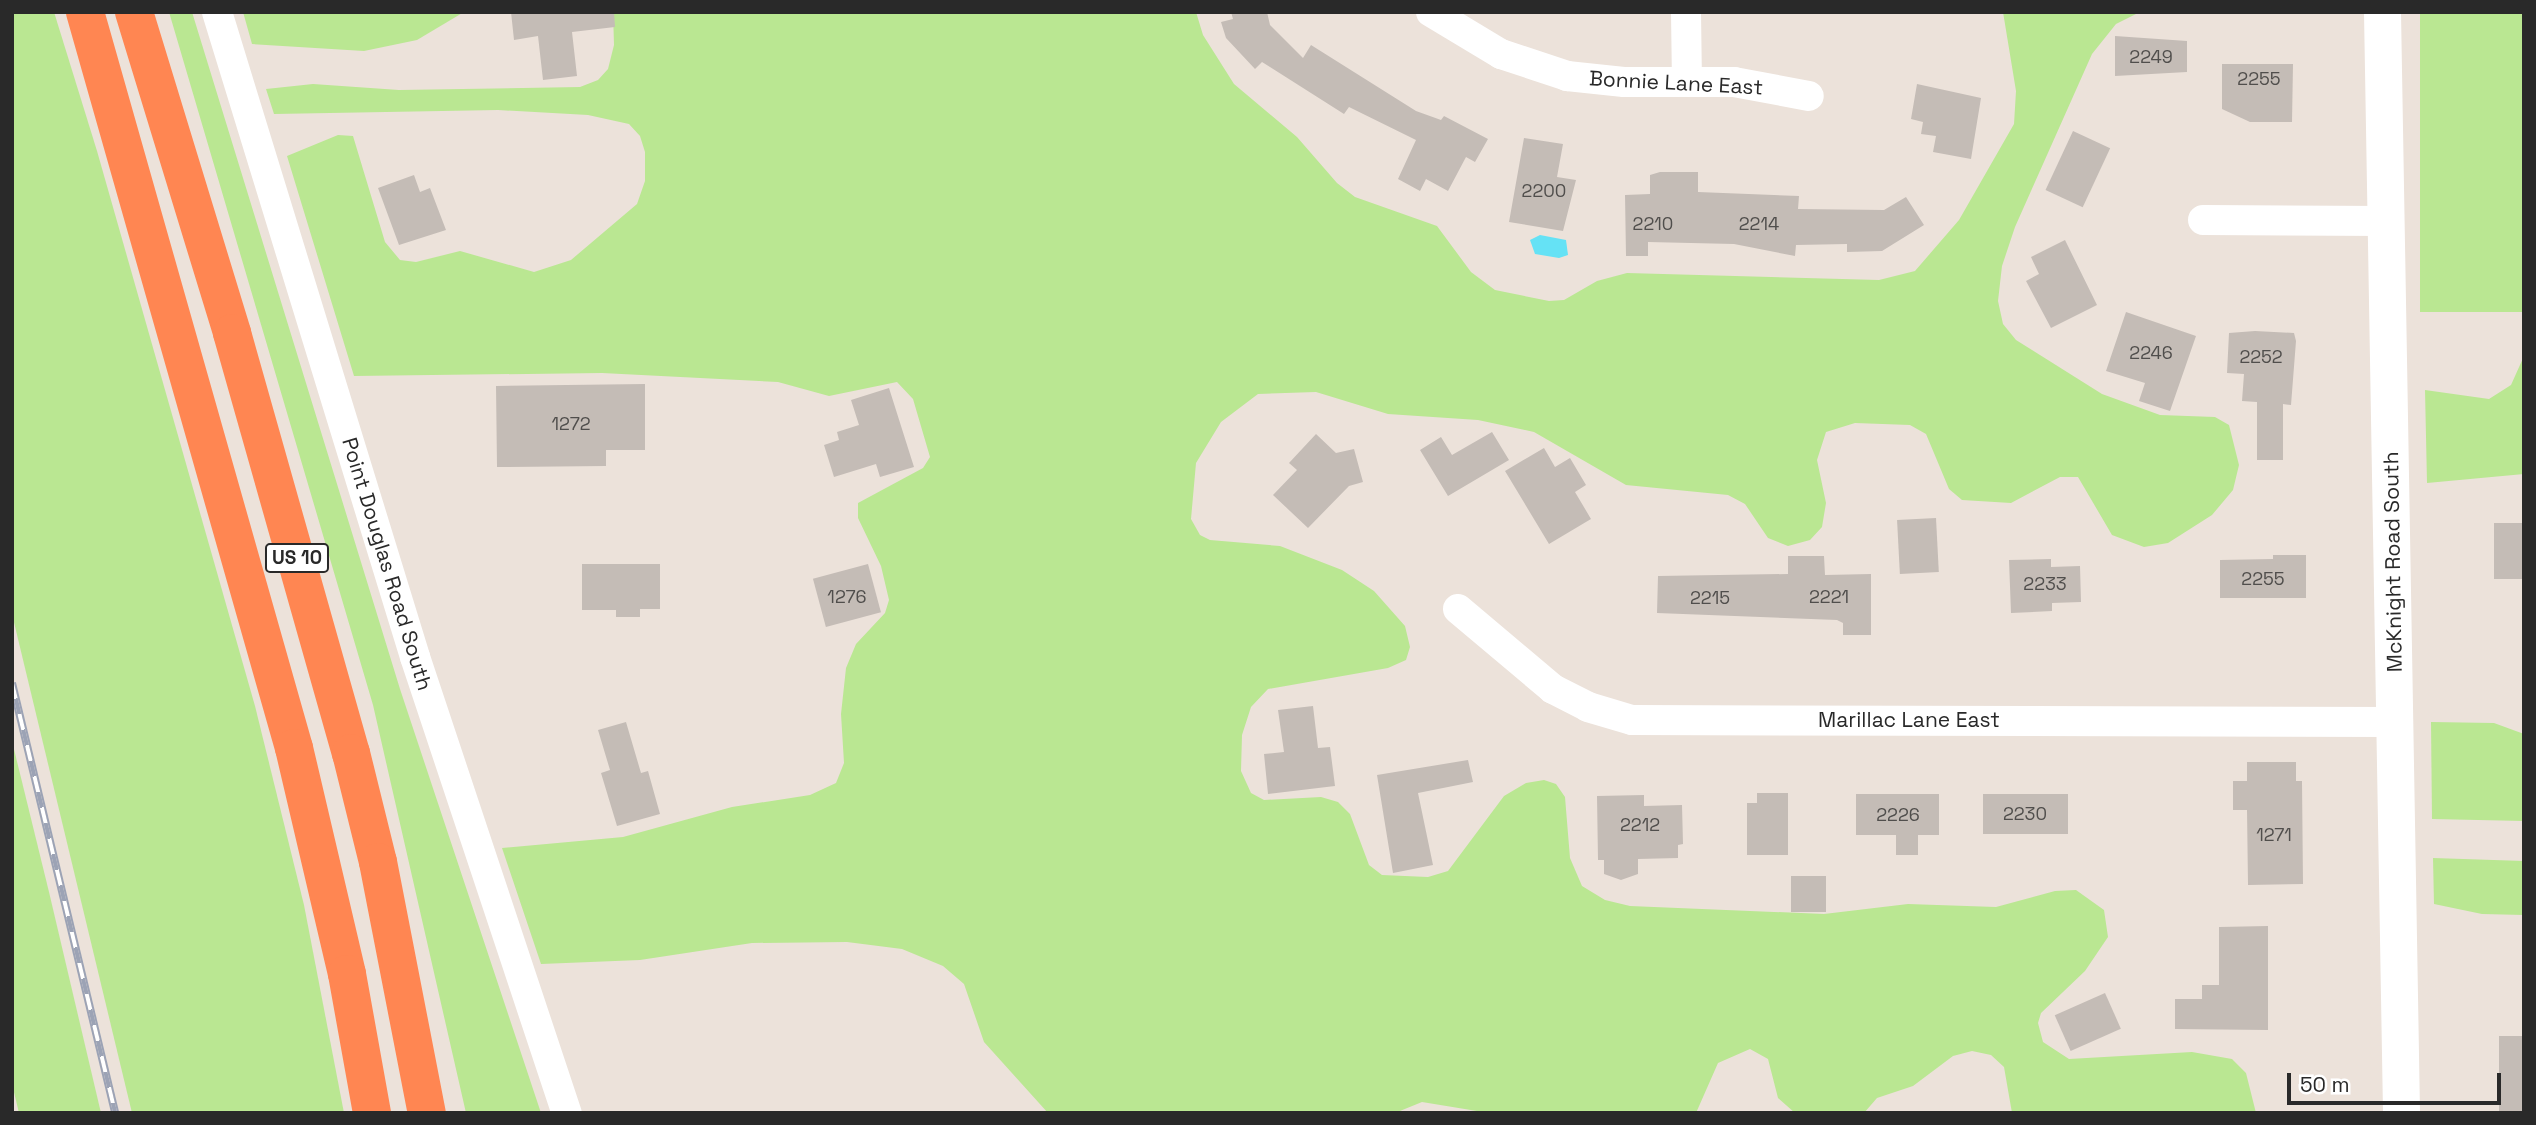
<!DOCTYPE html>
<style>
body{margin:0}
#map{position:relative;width:2536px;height:1125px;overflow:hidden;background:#ece2da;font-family:"Space Grotesk",sans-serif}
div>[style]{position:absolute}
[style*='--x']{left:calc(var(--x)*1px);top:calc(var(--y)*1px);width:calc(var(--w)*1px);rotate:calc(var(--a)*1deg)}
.green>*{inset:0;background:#bae792;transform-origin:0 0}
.water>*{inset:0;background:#65e2f5}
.building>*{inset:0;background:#c4bcb6;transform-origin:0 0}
.minor>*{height:30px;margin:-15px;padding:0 15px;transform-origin:15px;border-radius:15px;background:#fff}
.tertiary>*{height:37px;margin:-18.5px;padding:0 18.5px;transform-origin:18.5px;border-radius:18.5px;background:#fff}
.motorway>*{height:38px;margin:-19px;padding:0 19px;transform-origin:19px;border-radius:19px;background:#ff8652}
.rail>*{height:8px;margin-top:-4px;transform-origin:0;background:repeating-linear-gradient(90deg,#fff 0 16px,#9ca3b5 0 32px);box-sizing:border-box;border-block:2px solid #9ca3b5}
span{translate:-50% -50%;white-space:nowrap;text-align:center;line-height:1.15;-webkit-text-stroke:6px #fff;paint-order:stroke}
.number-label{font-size:18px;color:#504e4c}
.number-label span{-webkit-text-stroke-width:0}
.shield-label span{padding:2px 5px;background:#fff;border:2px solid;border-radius:5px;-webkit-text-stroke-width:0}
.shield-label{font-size:19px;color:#292929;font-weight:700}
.street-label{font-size:21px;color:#292929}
.frame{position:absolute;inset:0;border:14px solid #292929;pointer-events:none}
.scale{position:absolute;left:2287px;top:1073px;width:214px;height:32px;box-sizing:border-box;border:4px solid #292929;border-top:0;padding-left:9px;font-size:21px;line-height:24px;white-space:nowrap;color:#292929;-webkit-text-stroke:5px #fff;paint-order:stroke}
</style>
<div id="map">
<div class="green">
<div style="clip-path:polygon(12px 12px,54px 12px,97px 151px,255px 706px,304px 905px,344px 1113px,132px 1113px,12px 614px)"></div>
<div style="clip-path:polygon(169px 12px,192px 12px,400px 689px,541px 1113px,466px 1113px,373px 705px)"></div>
<div style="clip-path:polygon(243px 12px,464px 12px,417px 40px,364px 51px,252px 44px)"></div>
<div style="clip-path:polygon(613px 12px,1196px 12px,1203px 35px,1234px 84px,1297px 137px,1337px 183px,1355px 197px,1437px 226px,1471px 272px,1495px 290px,1549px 301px,1564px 300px,1597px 281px,1627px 273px,1879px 280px,1915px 271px,1959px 220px,2014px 124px,2016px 91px,2003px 12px,2140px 12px,2116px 24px,2092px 54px,2015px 227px,2002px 266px,1998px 301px,2003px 324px,2016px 340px,2102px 394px,2160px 415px,2215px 417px,2229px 425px,2239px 465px,2233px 490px,2212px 515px,2168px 543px,2144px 547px,2112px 535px,2078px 477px,2060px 477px,2011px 503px,1962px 500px,1949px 489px,1926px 434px,1910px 425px,1855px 423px,1826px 432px,1817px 460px,1826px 503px,1822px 527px,1810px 540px,1788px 546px,1768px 538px,1745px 504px,1728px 495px,1626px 485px,1534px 432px,1478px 420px,1388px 414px,1316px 392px,1258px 394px,1221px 422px,1196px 463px,1191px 519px,1200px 535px,1210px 540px,1280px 546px,1342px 570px,1374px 591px,1405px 626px,1410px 647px,1406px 660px,1388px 668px,1268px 689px,1251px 707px,1242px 735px,1241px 771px,1251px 793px,1264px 800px,1321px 797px,1338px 802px,1350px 814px,1369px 865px,1382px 875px,1428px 877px,1448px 871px,1504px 796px,1526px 783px,1544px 780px,1556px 784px,1565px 797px,1570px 858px,1582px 886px,1605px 900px,1630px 906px,1824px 914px,1908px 904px,1996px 907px,2055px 891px,2076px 890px,2104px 910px,2108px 937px,2085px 971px,2041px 1013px,2038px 1023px,2043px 1042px,2069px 1059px,2192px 1052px,2232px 1059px,2246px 1073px,2256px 1113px,2012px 1113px,2004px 1067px,1991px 1055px,1972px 1051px,1953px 1056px,1913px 1086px,1877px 1098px,1864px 1113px,1795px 1113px,1778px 1098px,1768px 1059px,1750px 1049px,1718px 1063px,1696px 1113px,1489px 1113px,1422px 1102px,1395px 1113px,1048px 1113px,984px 1042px,964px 984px,943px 966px,902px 949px,847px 942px,752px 943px,640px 960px,541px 964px,502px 848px,623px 837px,732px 807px,810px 795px,836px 783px,844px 763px,841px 714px,846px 668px,856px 644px,885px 613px,889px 600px,881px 566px,858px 518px,858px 503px,923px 468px,930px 457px,913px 399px,897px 382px,829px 396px,778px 382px,602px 373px,354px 376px,287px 156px,338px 135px,353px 136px,385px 242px,400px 260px,416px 262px,460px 251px,534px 272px,571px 260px,637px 204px,645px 181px,645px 152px,640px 136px,629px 124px,588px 115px,498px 110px,274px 114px,266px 89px,313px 84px,399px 90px,580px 87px,598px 80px,608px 69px,614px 45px)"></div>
<div style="left:2420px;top:12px;width:104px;height:300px"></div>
<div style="clip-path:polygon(2524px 356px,2524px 474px,2427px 483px,2425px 390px,2489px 399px,2511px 385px)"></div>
<div style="clip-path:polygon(2431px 722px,2494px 723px,2524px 734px,2524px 821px,2432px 819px)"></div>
<div style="clip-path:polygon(12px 741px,49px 892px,101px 1113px,19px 1113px,12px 1084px)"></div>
<div style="clip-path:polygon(2433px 858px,2524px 861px,2524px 915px,2482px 914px,2434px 904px)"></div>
</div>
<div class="water">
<div style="clip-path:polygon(1540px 235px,1566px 240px,1568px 255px,1559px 258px,1535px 254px,1530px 240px)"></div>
</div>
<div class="building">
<div style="clip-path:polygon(511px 12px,614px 12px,615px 27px,572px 32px,577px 76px,543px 80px,538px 36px,514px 40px)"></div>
<div style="clip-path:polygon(1231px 12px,1267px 12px,1270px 25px,1303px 58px,1311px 45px,1416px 111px,1441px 120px,1444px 116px,1488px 139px,1475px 162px,1466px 157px,1448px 191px,1426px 179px,1420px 191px,1398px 179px,1416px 140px,1349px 107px,1344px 114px,1262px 62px,1255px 69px,1226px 38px,1221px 22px,1233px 19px)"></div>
<div style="clip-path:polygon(2115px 36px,2187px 41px,2187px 72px,2115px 76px)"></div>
<div style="clip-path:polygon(2222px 64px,2293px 64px,2292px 122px,2250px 122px,2222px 109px)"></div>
<div style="clip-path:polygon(1917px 84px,1981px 98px,1971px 159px,1933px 152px,1936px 136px,1921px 134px,1923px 122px,1911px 119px)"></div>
<div style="left:2073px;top:131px;width:41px;height:65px;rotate:25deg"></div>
<div style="clip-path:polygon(1524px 138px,1563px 144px,1557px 177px,1576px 180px,1563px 231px,1509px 222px)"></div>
<div style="clip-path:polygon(1660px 172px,1698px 172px,1698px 192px,1799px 196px,1798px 209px,1884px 210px,1906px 197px,1924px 225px,1882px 251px,1847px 252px,1847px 244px,1796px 245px,1795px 256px,1734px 244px,1648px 242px,1648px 256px,1626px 256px,1625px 195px,1650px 194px,1650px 175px)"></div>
<div style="clip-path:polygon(414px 175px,420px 192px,430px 188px,446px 230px,399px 245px,378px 188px)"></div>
<div style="clip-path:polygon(2065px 240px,2097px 305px,2051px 328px,2026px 281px,2039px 274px,2031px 257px)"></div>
<div style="clip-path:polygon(2126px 312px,2196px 336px,2170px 411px,2139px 401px,2145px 383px,2106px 371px)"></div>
<div style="clip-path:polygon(2255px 331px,2294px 333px,2296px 341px,2291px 405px,2283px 404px,2283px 460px,2257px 460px,2257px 402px,2242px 401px,2244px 374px,2227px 373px,2229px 333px)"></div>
<div style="clip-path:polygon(645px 384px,645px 450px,606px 450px,606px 466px,497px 467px,496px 386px)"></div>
<div style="clip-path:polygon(889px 388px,914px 467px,880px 477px,876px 464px,834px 477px,824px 445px,839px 440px,837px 432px,859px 425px,851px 400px)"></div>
<div style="clip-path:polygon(1492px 432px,1509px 460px,1448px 496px,1420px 450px,1441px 437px,1452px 455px)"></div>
<div style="clip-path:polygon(1316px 434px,1336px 453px,1354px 449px,1363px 482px,1349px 486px,1308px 528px,1273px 495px,1297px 470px,1289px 463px)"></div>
<div style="clip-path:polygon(1544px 448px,1555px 467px,1570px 458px,1586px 485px,1575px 492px,1591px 519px,1549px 544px,1505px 471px)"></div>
<div style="left:1936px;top:518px;width:54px;height:39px;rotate:87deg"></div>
<div style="left:2494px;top:523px;width:30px;height:56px"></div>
<div style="clip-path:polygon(2273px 555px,2306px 555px,2306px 598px,2220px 598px,2220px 560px,2273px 559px)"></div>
<div style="clip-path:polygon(1788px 556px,1824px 556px,1825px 575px,1871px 574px,1871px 635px,1843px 635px,1843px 623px,1837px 620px,1657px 613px,1658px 576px,1788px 574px)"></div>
<div style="clip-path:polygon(2051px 559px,2051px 567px,2080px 566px,2081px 602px,2052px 603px,2052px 611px,2011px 613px,2009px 560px)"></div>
<div style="clip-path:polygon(582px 564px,660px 564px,660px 609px,640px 609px,640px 617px,616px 617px,616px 610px,582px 610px)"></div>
<div style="left:868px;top:564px;width:50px;height:57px;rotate:75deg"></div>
<div style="clip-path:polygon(1313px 706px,1318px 748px,1330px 747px,1335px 786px,1268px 794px,1264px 754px,1284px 752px,1278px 710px)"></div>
<div style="clip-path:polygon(626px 722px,641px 773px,648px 771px,660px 814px,617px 826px,601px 773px,610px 770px,598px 730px)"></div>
<div style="clip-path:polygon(1468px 760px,1473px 782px,1418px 793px,1433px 865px,1393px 873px,1377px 775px)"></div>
<div style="clip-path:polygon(2247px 762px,2296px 762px,2296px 781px,2302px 781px,2303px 884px,2248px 885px,2247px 810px,2233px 810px,2233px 781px,2247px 781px)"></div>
<div style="clip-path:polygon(1757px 793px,1788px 793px,1788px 855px,1747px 855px,1747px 803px,1757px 803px)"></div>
<div style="clip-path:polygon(1856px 794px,1939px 794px,1939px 835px,1918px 835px,1918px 855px,1896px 855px,1896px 835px,1856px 835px)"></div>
<div style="left:1983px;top:794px;width:85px;height:40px"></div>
<div style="clip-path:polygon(1644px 795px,1644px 806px,1682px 805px,1683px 844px,1678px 845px,1678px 858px,1638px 859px,1638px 874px,1621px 880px,1604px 874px,1604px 860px,1598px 860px,1597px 796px)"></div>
<div style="left:1791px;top:876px;width:35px;height:36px"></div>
<div style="clip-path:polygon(2268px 926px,2268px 1030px,2175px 1029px,2175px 999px,2202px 999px,2202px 985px,2219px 985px,2219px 927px)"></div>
<div style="left:2105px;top:993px;width:39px;height:55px;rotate:66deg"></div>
<div style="left:2524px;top:1036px;width:77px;height:25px;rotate:90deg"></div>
</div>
<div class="minor">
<div style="--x:217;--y:12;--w:675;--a:72.93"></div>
<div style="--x:415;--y:657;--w:481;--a:71.6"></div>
<div style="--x:1431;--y:12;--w:82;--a:31"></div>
<div style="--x:1501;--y:54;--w:70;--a:18.4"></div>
<div style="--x:1567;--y:76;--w:57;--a:6"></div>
<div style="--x:1624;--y:82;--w:110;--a:0"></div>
<div style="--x:1734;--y:82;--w:76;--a:10.6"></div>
<div style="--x:1686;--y:12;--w:70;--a:89.2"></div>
<div style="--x:2203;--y:220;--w:183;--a:0.3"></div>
<div style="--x:1458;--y:609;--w:124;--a:40.1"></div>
<div style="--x:1553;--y:689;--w:39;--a:27"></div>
<div style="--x:1588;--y:707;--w:46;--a:16.5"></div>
<div style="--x:1632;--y:720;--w:765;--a:0.15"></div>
</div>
<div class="tertiary">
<div style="--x:2382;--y:12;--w:1101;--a:89.01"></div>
</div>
<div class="motorway">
<div style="--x:85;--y:12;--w:765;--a:74.15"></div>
<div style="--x:294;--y:748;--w:232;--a:76.8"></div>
<div style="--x:347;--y:974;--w:141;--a:79.8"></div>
<div style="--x:134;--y:12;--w:336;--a:73"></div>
<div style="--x:232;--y:333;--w:437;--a:74.2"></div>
<div style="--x:351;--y:753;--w:112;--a:76.1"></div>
<div style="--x:378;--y:862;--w:256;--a:79"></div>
</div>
<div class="rail">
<div style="--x:12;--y:683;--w:442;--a:76.5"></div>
</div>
<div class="number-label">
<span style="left:2151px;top:57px">2249</span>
<span style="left:2259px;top:79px">2255</span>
<span style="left:1544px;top:191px">2200</span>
<span style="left:1653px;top:224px">2210</span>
<span style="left:1759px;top:224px">2214</span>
<span style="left:2151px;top:353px">2246</span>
<span style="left:2261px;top:357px">2252</span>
<span style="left:571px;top:424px">1272</span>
<span style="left:2263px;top:579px">2255</span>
<span style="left:2045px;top:584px">2233</span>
<span style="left:847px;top:597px">1276</span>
<span style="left:1829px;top:597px">2221</span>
<span style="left:1710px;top:598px">2215</span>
<span style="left:2025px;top:814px">2230</span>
<span style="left:1898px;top:815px">2226</span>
<span style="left:1640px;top:825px">2212</span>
<span style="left:2274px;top:835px">1271</span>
</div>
<div class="shield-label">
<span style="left:297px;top:558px">US 10</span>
</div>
<div class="street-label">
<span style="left:1676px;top:83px;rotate:3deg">Bonnie Lane East</span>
<span style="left:2393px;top:562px;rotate:-91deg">McKnight Road South</span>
<span style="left:387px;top:564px;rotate:73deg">Point Douglas Road South</span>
<span style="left:1909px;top:720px">Marillac Lane East</span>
</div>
<div class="frame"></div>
<div class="scale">50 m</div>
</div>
